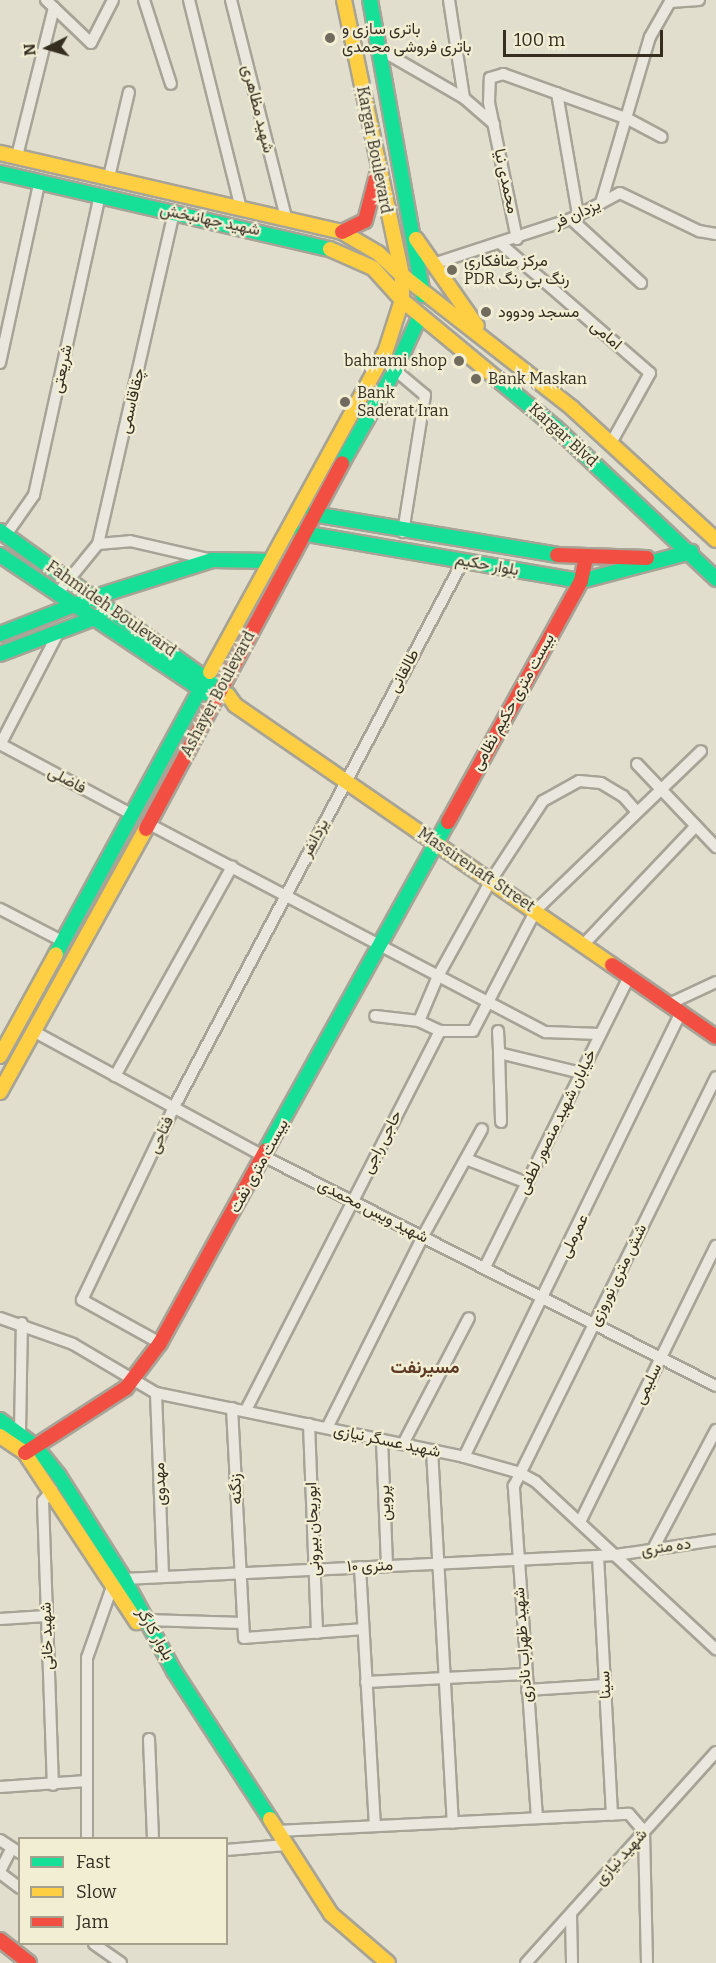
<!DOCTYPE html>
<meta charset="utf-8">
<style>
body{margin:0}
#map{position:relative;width:716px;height:1963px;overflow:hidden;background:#e1dece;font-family:Bitter,Vazirmatn,serif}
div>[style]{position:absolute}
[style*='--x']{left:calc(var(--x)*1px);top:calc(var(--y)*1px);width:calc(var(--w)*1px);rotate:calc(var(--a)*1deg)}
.roads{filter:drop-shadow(2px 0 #a7a396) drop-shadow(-2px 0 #a7a396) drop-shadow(0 2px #a7a396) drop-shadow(0 -2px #a7a396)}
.street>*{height:10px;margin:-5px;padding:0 5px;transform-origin:5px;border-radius:5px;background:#eae8de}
.fast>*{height:14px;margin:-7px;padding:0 7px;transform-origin:7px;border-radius:7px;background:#16e098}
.slow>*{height:14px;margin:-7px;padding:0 7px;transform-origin:7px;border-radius:7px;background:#ffcf43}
.jam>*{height:14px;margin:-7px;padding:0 7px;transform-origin:7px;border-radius:7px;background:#f24e42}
.dots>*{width:16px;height:16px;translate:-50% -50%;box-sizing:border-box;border:3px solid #f2eed4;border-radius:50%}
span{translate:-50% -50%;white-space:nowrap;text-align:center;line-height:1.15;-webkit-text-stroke:4.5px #f2eed4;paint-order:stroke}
.poi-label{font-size:16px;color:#342d20}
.left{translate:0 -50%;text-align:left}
.right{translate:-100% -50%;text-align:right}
.street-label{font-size:16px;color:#342d20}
.neighbourhood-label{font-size:18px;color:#5d3924;font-weight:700}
.legend{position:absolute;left:18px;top:1837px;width:210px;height:108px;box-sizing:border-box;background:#f2eed4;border:2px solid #a6a18c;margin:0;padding:8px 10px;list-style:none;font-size:18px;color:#342d20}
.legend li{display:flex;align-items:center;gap:12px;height:30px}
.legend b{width:30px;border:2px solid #a6a18c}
.north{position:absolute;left:18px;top:18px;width:60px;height:60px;-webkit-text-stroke:4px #f2eed4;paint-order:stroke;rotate:265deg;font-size:16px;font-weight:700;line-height:24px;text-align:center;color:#342d20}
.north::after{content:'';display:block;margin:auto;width:21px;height:27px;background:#342d20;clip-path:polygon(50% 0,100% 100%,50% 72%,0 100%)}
.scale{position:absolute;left:503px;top:30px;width:160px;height:27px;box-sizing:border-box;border:3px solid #342d20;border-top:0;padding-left:8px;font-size:18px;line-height:21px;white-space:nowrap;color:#342d20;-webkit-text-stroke:4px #f2eed4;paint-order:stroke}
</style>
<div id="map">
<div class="roads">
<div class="street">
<div style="--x:46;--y:0;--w:62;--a:43.7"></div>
<div style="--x:91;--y:43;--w:48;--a:-62.9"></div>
<div style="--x:144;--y:0;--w:88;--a:72.2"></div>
<div style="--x:189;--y:0;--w:214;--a:76"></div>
<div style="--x:231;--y:0;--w:224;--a:75.8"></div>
<div style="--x:449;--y:0;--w:99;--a:81.3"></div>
<div style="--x:379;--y:49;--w:98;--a:30"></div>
<div style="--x:464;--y:98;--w:40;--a:41"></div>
<div style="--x:557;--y:93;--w:124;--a:80.2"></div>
<div style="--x:17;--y:156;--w:153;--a:-76"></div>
<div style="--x:109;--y:177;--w:87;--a:-76.8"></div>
<div style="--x:601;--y:203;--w:173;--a:-73.6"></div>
<div style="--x:650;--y:37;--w:40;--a:-60.3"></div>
<div style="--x:670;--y:2;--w:29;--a:-4"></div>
<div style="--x:571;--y:219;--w:95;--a:42.4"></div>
<div style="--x:517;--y:239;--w:140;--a:-101.6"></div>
<div style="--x:489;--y:102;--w:24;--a:-88"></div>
<div style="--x:490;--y:78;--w:14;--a:-17"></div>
<div style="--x:503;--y:74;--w:133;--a:19.8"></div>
<div style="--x:628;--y:119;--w:38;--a:28"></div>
<div style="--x:501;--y:244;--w:197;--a:40.9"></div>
<div style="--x:650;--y:373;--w:80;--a:119.1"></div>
<div style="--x:433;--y:264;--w:145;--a:-18.1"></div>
<div style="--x:571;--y:219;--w:55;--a:-28"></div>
<div style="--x:620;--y:193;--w:88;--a:25.7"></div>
<div style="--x:699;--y:231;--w:17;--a:10"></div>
<div style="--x:0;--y:363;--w:187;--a:-77.7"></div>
<div style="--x:395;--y:370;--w:39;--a:40"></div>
<div style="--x:425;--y:395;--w:139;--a:99.1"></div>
<div style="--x:6;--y:535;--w:49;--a:-55"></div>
<div style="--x:34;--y:495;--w:307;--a:-77.6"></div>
<div style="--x:98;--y:544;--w:32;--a:-5"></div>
<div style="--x:130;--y:541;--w:84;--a:13"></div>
<div style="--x:58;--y:593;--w:63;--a:-50.8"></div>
<div style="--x:98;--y:544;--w:340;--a:-77.1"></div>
<div style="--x:0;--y:744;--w:151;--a:28.1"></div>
<div style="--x:0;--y:745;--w:128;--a:-62.6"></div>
<div style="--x:637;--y:764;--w:115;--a:46.4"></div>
<div style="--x:149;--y:824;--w:448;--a:27.7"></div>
<div style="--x:546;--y:1032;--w:54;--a:2.1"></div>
<div style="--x:0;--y:909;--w:70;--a:27.3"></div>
<div style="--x:583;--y:945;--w:164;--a:-46.5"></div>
<div style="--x:669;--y:1004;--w:52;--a:-25.1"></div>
<div style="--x:419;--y:1021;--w:49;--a:-67.1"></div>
<div style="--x:438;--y:976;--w:107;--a:-61"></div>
<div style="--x:490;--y:882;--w:97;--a:-56.8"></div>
<div style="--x:543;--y:801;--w:41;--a:-29.1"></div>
<div style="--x:579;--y:781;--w:22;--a:5"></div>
<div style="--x:601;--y:783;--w:26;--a:31"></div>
<div style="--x:623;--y:796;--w:20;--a:49"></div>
<div style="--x:33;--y:1031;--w:264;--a:28.5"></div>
<div style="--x:265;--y:1157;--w:506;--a:26.92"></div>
<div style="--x:440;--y:1031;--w:33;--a:0"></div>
<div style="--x:473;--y:1031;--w:136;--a:-62.5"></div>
<div style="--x:536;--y:910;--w:229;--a:-43.9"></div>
<div style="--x:498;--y:1031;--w:22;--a:87"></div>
<div style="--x:499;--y:1053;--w:84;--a:13.7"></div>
<div style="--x:499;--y:1053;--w:69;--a:88.3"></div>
<div style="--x:115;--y:1076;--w:240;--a:-60.8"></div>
<div style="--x:466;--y:1159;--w:66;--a:21.5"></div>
<div style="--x:485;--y:1267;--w:324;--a:-63.6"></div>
<div style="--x:0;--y:1318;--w:77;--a:19.6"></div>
<div style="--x:73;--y:1344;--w:96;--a:30.6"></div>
<div style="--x:156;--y:1393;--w:315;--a:11.7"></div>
<div style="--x:464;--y:1457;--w:58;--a:15.9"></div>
<div style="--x:520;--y:1473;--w:18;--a:29"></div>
<div style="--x:536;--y:1482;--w:246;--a:42.9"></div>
<div style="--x:160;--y:1343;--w:89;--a:-151.1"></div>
<div style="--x:82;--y:1300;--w:214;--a:-64.5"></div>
<div style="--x:174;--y:1107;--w:618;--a:-62.11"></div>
<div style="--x:156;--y:1393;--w:182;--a:87.8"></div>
<div style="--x:232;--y:1408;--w:230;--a:87"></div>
<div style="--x:244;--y:1638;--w:119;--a:-4.3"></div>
<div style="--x:246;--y:1410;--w:426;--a:-62.9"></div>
<div style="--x:440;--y:1031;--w:23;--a:-155"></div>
<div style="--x:419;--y:1021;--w:44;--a:-173.5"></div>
<div style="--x:309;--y:1424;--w:209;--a:87.8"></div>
<div style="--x:327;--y:1428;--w:215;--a:-63.4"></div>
<div style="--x:423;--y:1236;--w:122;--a:-61.1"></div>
<div style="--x:20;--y:1433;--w:110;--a:-89"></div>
<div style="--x:382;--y:1440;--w:125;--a:87.7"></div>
<div style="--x:403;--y:1444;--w:142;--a:-62.4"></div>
<div style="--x:432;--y:1450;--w:373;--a:86.8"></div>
<div style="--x:464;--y:1457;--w:494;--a:-64"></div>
<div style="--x:52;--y:1490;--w:14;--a:129"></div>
<div style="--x:43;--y:1501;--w:284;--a:88"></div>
<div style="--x:580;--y:1522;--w:308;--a:-63.8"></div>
<div style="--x:653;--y:1549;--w:135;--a:-62.1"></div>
<div style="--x:598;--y:1556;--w:259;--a:86.9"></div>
<div style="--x:360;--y:1567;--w:259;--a:86.7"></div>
<div style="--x:124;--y:1579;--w:493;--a:-2.8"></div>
<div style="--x:616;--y:1555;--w:101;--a:-8.5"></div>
<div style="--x:0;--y:1619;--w:46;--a:-3.7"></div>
<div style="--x:146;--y:1620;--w:97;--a:1.8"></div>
<div style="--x:366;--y:1682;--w:159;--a:-2.9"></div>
<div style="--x:527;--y:1690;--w:78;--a:-3.7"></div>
<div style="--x:149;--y:1739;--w:99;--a:87.7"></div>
<div style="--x:0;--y:1787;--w:87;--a:-3.9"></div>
<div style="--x:537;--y:1818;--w:333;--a:-94"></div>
<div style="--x:514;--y:1486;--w:456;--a:-63.7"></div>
<div style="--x:277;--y:1831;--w:352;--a:-2.8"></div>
<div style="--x:629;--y:1814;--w:23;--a:49"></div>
<div style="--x:644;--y:1831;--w:132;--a:88.7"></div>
<div style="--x:87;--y:1838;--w:180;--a:-90"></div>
<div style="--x:87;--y:1658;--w:78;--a:-70.6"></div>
<div style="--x:0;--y:1840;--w:24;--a:33"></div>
<div style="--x:226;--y:1850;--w:60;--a:-4.8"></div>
<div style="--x:0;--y:1871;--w:25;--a:-63"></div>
<div style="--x:0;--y:1873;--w:25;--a:37"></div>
<div style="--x:571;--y:1914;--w:49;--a:88.8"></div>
<div style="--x:94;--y:1944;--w:33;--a:35"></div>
<div style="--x:526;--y:1963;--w:284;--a:-48"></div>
</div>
<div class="fast">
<div style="--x:370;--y:0;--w:300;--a:79.8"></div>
<div style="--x:0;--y:173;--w:339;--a:13"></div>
<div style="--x:496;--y:378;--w:78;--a:39.8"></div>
<div style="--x:556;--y:428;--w:220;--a:43.3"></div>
<div style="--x:342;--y:463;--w:107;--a:-60.3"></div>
<div style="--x:395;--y:370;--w:60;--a:-65.2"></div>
<div style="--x:313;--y:514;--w:247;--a:9.5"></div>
<div style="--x:0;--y:531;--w:281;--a:35.7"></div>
<div style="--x:302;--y:533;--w:283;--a:9.8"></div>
<div style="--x:581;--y:581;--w:114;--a:-14.8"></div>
<div style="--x:0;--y:555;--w:252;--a:33.8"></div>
<div style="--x:0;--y:634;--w:102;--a:-21.3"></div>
<div style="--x:95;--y:597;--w:123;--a:-17.5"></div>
<div style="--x:212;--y:560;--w:58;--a:1"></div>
<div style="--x:0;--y:654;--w:107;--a:-20.8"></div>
<div style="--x:56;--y:954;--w:321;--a:-61.4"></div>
<div style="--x:266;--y:1150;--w:375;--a:-61"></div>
<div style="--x:0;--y:1420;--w:44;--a:36.6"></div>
<div style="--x:35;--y:1446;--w:38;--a:51"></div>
<div style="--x:59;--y:1476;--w:122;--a:57.7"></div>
<div style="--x:124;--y:1579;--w:105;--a:61.5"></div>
<div style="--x:174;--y:1671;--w:176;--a:57"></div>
</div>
<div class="slow">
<div style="--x:344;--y:0;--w:281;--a:78.1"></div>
<div style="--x:402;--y:275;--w:25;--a:90"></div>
<div style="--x:402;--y:300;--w:122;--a:39.7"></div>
<div style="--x:0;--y:153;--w:351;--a:13"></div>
<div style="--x:342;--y:232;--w:42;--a:30.3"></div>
<div style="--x:378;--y:253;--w:33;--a:43"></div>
<div style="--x:416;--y:239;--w:106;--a:55"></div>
<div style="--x:402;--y:275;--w:216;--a:38"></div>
<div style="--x:572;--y:408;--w:195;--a:42.5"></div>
<div style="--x:210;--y:672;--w:364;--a:-61.3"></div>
<div style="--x:385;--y:353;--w:56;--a:-72.2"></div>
<div style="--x:402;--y:300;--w:43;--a:-132.2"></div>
<div style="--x:373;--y:268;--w:47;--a:-156.2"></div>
<div style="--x:228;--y:695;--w:12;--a:55"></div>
<div style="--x:235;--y:705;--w:458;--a:34.6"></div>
<div style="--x:0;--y:1056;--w:116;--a:-61.2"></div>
<div style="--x:0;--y:1092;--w:301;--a:-61"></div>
<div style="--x:0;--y:1436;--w:30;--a:34"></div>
<div style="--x:25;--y:1453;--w:203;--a:56.5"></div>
<div style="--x:270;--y:1819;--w:113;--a:57.3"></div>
<div style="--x:331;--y:1914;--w:75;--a:40.7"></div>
</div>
<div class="jam">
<div style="--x:342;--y:232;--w:25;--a:-26"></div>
<div style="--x:365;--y:221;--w:52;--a:-75.4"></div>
<div style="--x:557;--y:555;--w:90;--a:1.9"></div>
<div style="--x:448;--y:822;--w:275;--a:-61.1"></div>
<div style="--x:581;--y:581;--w:24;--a:-78"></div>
<div style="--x:146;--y:829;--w:415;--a:-61.8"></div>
<div style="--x:612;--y:965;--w:126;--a:34.7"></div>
<div style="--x:25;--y:1453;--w:120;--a:-32.8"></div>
<div style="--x:126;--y:1388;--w:56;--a:-52.9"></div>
<div style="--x:160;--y:1343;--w:220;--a:-61.2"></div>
<div style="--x:0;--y:1940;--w:37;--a:38"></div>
</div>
</div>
<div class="dots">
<div style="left:330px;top:38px;background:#716b5d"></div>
<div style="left:452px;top:270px;background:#716b5d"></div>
<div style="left:486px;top:312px;background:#716b5d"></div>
<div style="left:459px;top:361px;background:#716b5d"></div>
<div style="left:476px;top:379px;background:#716b5d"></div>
<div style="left:345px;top:402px;background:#716b5d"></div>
</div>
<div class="poi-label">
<span class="left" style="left:342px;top:38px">باتری سازی و<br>باتری فروشی محمدی</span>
<span class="left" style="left:464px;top:270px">مرکز صافکاری<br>PDR رنگ بی رنگ</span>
<span class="left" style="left:498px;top:312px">مسجد ودوود</span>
<span class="right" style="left:447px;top:361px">bahrami shop</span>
<span class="left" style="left:488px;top:379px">Bank Maskan</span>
<span class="left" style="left:357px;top:402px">Bank<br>Saderat Iran</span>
</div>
<div class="street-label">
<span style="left:258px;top:109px;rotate:76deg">شهید مظاهری</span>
<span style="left:374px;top:150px;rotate:79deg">Kargar Boulevard</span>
<span style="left:506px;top:181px;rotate:78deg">محمدی نیا</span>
<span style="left:577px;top:214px;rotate:-24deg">یزدان فر</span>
<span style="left:210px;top:220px;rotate:12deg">شهید جهانبخش</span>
<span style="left:606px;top:335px;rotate:41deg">امامی</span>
<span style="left:62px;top:369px;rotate:-78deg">شریعتی</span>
<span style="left:132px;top:401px;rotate:-77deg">چقاقاسمی</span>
<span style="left:563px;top:435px;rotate:42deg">Kargar Blvd</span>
<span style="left:487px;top:565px;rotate:10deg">بلوار حکیم</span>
<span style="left:111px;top:609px;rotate:35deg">Fahmideh Boulevard</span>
<span style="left:404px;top:671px;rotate:-62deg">طالقانی</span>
<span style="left:218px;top:694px;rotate:-62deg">Ashayer Boulevard</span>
<span style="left:513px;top:702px;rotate:-61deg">بیست متری حکیم نظامی</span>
<span style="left:67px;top:780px;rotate:28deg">فاضلی</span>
<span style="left:315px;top:838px;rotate:-62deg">یزدانفر</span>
<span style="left:476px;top:870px;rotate:34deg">Massirenaft Street</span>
<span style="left:557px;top:1122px;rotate:-64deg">خیابان شهید منصور لطفی</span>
<span style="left:161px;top:1135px;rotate:-65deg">فتاحی</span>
<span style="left:382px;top:1142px;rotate:-63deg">حاجی راجی</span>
<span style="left:259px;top:1166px;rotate:-61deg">بیست متری نفت</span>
<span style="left:373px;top:1211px;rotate:27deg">شهید ویس محمدی</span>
<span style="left:574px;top:1236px;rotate:-64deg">عمرملی</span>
<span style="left:618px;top:1275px;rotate:-64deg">شش متری نوروزی</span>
<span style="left:648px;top:1384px;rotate:-64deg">سلیمی</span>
<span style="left:387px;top:1441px;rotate:12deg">شهید عسگر نیازی</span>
<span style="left:160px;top:1484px;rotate:-92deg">مهدوی</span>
<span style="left:236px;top:1489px;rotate:-93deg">زنگنه</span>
<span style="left:385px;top:1503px;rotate:-92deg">پروین</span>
<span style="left:313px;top:1529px;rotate:-92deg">ابوریحان بیرونی</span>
<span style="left:666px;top:1547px;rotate:-8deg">ده متری</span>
<span style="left:370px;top:1566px;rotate:-2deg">۱۰ متری</span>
<span style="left:155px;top:1634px;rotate:60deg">بلوار کارگر</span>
<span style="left:47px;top:1636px;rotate:-92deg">شهید خانی</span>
<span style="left:523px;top:1645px;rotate:-94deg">شهید ظهراب نادری</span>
<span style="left:605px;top:1685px;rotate:-93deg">سینا</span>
<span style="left:621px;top:1857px;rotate:-48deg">شهید نیازی</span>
</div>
<div class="neighbourhood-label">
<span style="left:425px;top:1367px">مسیرنفت</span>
</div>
<ul class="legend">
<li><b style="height:8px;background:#16e098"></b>Fast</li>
<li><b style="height:8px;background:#ffcf43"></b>Slow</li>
<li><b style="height:8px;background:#f24e42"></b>Jam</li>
</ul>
<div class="north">N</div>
<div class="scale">100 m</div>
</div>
